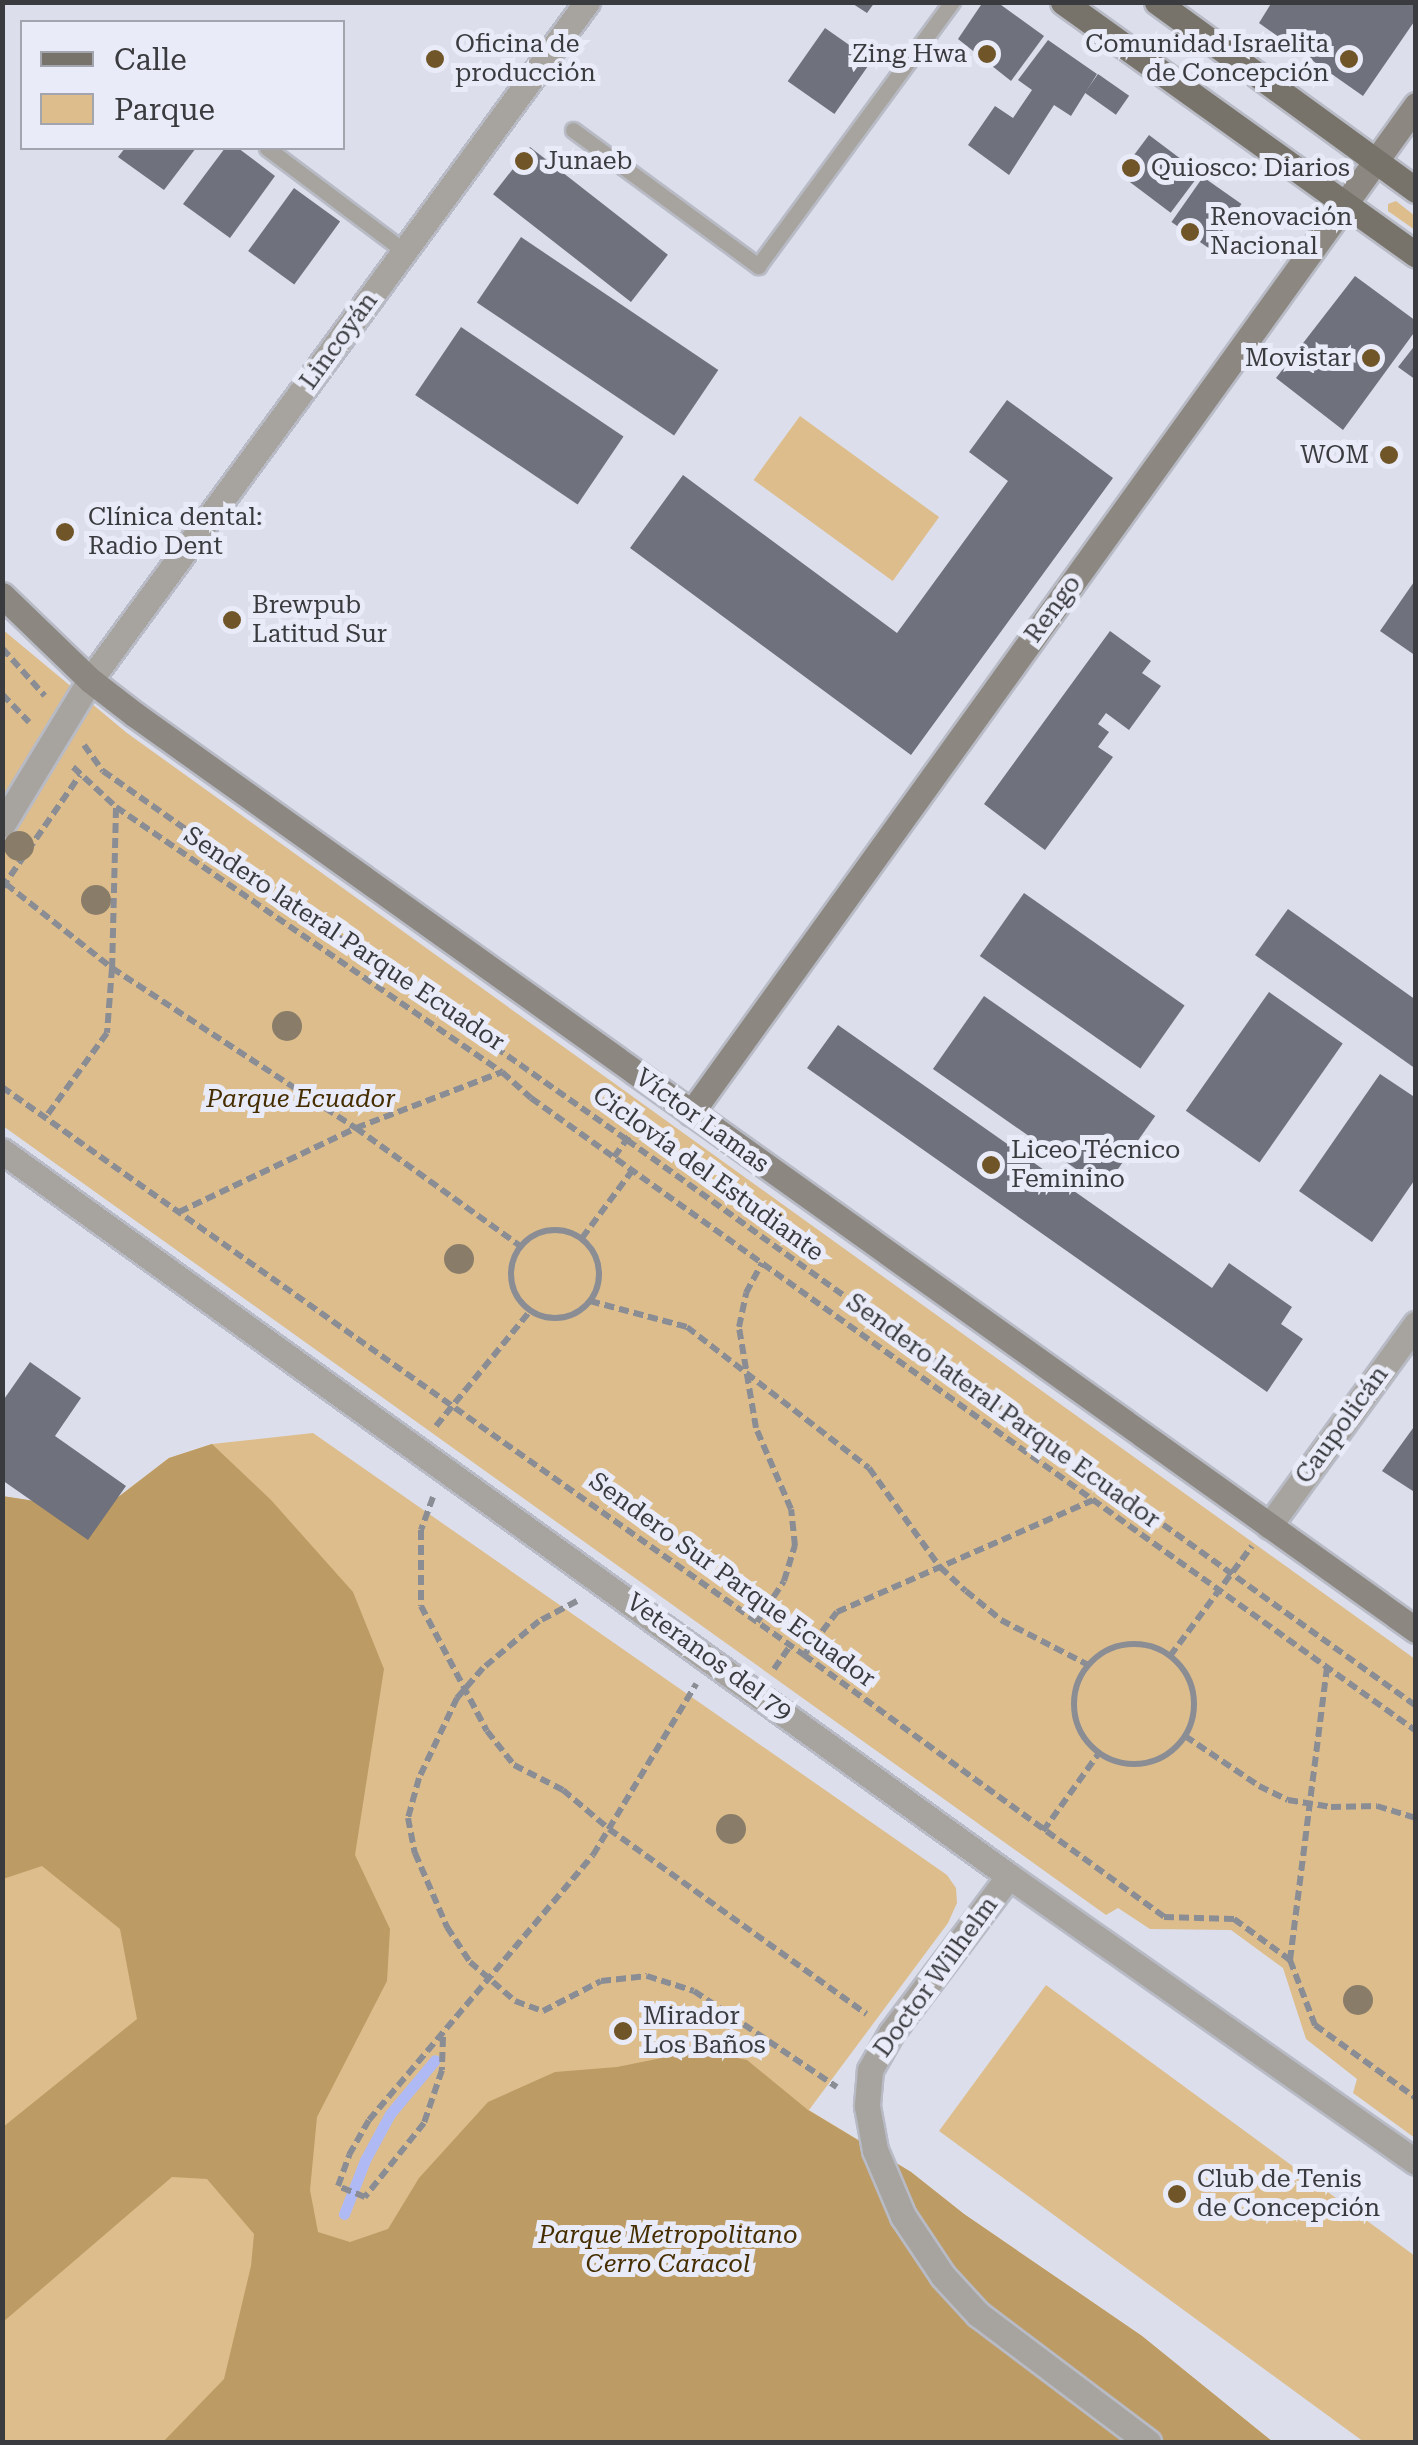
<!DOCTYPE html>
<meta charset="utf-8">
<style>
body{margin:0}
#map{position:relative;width:1418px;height:2445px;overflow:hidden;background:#dcdfeb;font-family:"Roboto Serif",serif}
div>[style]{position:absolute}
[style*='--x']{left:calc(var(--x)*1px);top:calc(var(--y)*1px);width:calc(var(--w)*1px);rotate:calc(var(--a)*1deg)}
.green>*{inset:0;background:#ddbd8c;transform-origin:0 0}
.forest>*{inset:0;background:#bd9b64}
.stream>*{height:11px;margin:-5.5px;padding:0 5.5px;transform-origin:5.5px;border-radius:5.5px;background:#afbaf4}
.building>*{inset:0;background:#6f717c;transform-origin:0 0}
.path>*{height:6px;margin-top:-3px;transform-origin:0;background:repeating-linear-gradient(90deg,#8b8d95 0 10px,transparent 0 15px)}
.path>.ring{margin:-3px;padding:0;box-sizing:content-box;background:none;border:6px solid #8b8d95;border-radius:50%}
.roads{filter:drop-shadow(2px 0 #b8bbc5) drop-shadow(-2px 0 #b8bbc5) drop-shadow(0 2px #b8bbc5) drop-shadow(0 -2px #b8bbc5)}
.service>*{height:15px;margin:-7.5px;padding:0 7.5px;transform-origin:7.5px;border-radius:7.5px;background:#a7a49f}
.minor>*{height:25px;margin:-12.5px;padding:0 12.5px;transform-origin:12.5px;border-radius:12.5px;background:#a7a49f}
.tertiary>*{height:25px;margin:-12.5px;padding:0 12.5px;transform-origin:12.5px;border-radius:12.5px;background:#a7a49f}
.secondary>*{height:25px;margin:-12.5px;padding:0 12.5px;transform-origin:12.5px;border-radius:12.5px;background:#8c8780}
.primary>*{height:25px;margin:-12.5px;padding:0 12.5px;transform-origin:12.5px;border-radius:12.5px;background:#78736a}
.trees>*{width:30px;height:30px;margin:-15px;border-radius:50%;background:#897d6a}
.dots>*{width:28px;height:28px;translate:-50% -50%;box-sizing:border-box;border:5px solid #e9ecf8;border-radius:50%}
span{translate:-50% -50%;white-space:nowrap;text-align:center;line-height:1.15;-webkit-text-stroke:10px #e9ecf8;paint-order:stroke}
.poi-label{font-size:25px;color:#3a3b3f}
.left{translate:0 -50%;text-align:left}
.right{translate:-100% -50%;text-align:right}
.street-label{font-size:25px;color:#3a3b3f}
.park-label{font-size:25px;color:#452d00;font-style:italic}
.frame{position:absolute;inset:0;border:5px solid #3a3b3f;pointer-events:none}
.legend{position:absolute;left:20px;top:20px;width:325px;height:130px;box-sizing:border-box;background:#e9ecf8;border:2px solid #a3a5ae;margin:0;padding:12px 18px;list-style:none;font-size:30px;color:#3a3b3f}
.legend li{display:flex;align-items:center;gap:20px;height:50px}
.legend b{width:50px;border:2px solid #a3a5ae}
</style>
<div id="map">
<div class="green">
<div style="clip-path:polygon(1396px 201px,1415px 216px,1415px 230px,1388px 211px,1388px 204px)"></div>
<div style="left:800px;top:416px;width:172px;height:79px;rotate:36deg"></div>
<div style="clip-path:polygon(2px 629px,127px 733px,1415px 1659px,1415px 2138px,1353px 2093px,1357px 2079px,1306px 2039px,1283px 1968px,1231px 1930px,1150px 1929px,1118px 1908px,1106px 1915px,3px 1126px)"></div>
<div style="clip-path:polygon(313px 1433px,947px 1875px,956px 1888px,957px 1903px,948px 1923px,809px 2110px,911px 2172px,964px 2214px,1142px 2336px,1273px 2442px,3px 2442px,2px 1496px,100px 1511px,169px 1458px,212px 1444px)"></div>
<div style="clip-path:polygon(1046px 1985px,1415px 2256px,1415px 2442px,1364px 2442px,939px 2131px)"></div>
</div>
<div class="forest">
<div style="clip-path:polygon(212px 1444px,271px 1500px,353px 1592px,384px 1669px,355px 1855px,390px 1929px,387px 1981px,317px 2117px,310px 2190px,318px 2232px,350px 2242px,388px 2229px,419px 2178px,488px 2102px,555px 2072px,617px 2067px,701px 2050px,747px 2060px,808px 2110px,911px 2172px,964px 2214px,1142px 2336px,1273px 2442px,163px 2442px,224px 2379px,251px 2266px,254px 2234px,207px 2179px,172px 2177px,3px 2322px,3px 2127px,137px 2019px,120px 1929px,42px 1866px,3px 1879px,2px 1496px,100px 1511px,169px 1458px)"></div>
</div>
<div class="stream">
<div style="--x:344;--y:2214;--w:58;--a:-68.7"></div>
<div style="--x:365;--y:2160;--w:52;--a:-61.5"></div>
<div style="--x:390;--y:2114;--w:70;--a:-50.2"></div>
</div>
<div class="building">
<div style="clip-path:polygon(850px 2px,875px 2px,867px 13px)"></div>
<div style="clip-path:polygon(983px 2px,997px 2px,1044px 36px,1011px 81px,958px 39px)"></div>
<div style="clip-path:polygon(1272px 2px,1416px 2px,1416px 19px,1363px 96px,1259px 23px)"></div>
<div style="left:825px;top:28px;width:57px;height:65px;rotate:35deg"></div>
<div style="clip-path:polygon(1048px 40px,1097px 74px,1071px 116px,1054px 105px,1009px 175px,968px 145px,995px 106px,1013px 118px,1032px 90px,1018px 80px)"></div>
<div style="left:1098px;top:74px;width:38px;height:23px;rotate:35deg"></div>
<div style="left:1149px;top:135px;width:64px;height:49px;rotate:37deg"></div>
<div style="left:530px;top:147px;width:175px;height:60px;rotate:38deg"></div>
<div style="clip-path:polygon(125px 148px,196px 148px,164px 190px,118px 157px)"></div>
<div style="clip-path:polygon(225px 148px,238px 148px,275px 176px,230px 238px,183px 204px)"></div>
<div style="left:1203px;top:177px;width:47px;height:55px;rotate:35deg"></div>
<div style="left:294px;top:188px;width:57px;height:78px;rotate:36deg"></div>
<div style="left:521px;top:237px;width:238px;height:79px;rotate:34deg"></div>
<div style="clip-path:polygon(1355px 276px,1416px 321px,1416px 330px,1343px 430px,1276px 378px)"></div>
<div style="left:461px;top:327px;width:196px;height:82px;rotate:34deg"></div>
<div style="clip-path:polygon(1416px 344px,1416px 380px,1398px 367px)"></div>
<div style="clip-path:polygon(1007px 400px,1113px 478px,911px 755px,630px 548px,683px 475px,897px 633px,1008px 481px,969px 452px)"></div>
<div style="clip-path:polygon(1416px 579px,1416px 656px,1380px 631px)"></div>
<div style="clip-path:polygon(1110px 631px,1151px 661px,1142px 673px,1161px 686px,1129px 730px,1106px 713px,1098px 724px,1109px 732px,1098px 747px,1113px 757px,1045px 850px,984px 804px)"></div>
<div style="left:1024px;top:893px;width:196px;height:77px;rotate:35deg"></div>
<div style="clip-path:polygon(1288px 909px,1416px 1000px,1416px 1069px,1255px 955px)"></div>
<div style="left:1269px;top:992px;width:90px;height:145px;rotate:35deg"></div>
<div style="left:984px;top:996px;width:209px;height:89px;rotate:35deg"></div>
<div style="clip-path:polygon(838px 1025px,1212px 1288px,1229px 1263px,1292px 1307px,1281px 1324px,1303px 1339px,1267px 1392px,807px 1068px)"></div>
<div style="clip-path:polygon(1380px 1074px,1416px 1098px,1416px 1178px,1372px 1242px,1299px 1191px)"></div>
<div style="clip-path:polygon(30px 1362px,81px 1398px,55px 1436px,126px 1486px,88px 1540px,2px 1480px,2px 1402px)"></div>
<div style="clip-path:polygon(1416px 1424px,1416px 1493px,1382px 1471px)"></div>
</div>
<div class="path">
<div style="--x:2;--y:648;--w:64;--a:48.1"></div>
<div style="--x:2;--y:694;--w:39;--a:46"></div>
<div style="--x:84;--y:745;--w:32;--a:54"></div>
<div style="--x:103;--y:771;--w:641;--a:35.15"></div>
<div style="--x:627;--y:1140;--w:971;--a:35.65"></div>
<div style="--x:73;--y:767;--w:59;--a:42.9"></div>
<div style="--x:116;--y:807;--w:468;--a:34.5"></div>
<div style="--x:502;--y:1072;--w:39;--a:42"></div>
<div style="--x:531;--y:1098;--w:1088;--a:35.57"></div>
<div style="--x:116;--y:808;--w:160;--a:91.4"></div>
<div style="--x:112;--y:968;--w:292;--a:33.3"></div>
<div style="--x:356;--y:1128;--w:202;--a:35.7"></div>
<div style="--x:6;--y:884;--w:135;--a:38.4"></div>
<div style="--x:112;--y:968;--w:65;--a:94.4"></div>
<div style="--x:107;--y:1033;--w:105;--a:126.1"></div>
<div style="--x:2;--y:888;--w:137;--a:-55.4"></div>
<div style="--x:2;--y:1087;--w:983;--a:35.31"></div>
<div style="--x:804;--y:1655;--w:445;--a:36"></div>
<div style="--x:1164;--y:1917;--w:70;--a:1.6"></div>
<div style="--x:1234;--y:1919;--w:69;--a:36.2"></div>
<div style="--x:1290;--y:1960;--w:70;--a:69"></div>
<div style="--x:1315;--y:2025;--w:125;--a:35.9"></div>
<div style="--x:614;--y:1157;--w:49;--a:-54.1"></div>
<div style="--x:179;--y:1212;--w:196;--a:-25.4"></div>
<div style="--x:356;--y:1128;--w:156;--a:-21"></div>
<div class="ring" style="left:511px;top:1230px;width:82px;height:82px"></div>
<div style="--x:582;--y:1238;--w:84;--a:-53.3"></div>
<div style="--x:590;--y:1301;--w:100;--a:15"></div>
<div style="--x:687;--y:1327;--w:230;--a:37.8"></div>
<div style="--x:869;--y:1468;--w:122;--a:54.4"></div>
<div style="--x:940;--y:1567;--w:35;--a:43"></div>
<div style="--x:966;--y:1591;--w:45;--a:39.6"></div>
<div style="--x:1001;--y:1620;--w:98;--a:27.3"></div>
<div style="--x:436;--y:1426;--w:149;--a:-50.7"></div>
<div style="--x:433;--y:1497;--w:35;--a:110"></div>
<div style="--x:421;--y:1530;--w:76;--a:90"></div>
<div style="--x:421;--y:1606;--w:141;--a:62.2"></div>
<div style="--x:487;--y:1731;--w:43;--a:51.5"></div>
<div style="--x:514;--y:1765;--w:55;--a:27"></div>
<div style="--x:563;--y:1790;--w:60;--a:40.3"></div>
<div style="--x:609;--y:1829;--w:317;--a:35.7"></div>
<div style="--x:577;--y:1601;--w:43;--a:152.2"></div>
<div style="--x:539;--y:1621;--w:73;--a:140"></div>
<div style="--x:483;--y:1668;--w:40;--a:131"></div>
<div style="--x:457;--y:1698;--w:89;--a:115.4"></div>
<div style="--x:419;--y:1778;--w:41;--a:105.4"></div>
<div style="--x:408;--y:1818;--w:36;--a:79"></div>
<div style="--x:415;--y:1853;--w:81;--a:66.6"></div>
<div style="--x:447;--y:1927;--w:42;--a:56.7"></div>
<div style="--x:470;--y:1962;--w:60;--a:40.9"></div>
<div style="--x:515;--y:2001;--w:30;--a:20"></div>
<div style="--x:543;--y:2011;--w:65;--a:-27.3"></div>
<div style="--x:601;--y:1981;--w:46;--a:-6.2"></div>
<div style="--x:647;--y:1976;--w:49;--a:17.7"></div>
<div style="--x:694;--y:1991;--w:172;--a:33.9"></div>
<div style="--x:757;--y:1622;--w:49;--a:-56.6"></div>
<div style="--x:784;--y:1581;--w:37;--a:-73"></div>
<div style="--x:795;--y:1546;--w:37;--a:-96"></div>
<div style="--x:791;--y:1509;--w:88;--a:-113.4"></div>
<div style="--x:756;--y:1428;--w:102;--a:-99.6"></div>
<div style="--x:739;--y:1327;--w:35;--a:-78"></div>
<div style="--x:746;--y:1293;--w:34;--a:-62"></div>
<div class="ring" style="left:1074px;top:1644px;width:114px;height:114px"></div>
<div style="--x:804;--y:1655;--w:54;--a:-52.5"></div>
<div style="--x:837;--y:1612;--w:279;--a:-23.6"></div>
<div style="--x:1170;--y:1656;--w:137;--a:-53.3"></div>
<div style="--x:774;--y:1669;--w:28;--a:-55"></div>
<div style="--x:1185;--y:1736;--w:89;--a:34"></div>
<div style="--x:1259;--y:1786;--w:32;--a:26"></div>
<div style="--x:1288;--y:1800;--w:44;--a:9.2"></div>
<div style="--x:1331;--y:1807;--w:46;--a:-1.2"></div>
<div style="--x:1377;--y:1806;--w:41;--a:17.1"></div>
<div style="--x:1043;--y:1831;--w:96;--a:-54.3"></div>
<div style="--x:1290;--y:1960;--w:294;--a:-82.8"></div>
<div style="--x:443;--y:2037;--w:33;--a:92"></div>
<div style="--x:442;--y:2070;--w:56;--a:108.8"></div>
<div style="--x:424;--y:2123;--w:95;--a:128.6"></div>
<div style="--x:365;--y:2197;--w:29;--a:-158"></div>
<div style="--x:338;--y:2186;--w:33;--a:-70"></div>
<div style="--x:349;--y:2155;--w:40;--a:-60.3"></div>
<div style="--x:369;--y:2120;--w:347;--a:-49.8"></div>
<div style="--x:593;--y:1855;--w:200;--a:-58.9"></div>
</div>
<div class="roads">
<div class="service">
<div style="--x:573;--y:130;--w:230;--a:36.3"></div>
<div style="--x:758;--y:266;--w:328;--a:-53.7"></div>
<div style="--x:267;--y:148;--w:171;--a:36.9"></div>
</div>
<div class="minor">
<div style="--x:2;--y:825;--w:170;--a:-58.7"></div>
<div style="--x:2;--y:1151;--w:1241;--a:35.75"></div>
<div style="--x:1009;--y:1876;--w:497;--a:35.1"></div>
<div style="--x:1269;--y:1526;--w:250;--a:-54"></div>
<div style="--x:1009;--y:1876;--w:196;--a:126.9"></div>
<div style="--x:891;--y:2033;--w:43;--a:119.6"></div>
<div style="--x:870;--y:2070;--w:36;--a:95"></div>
<div style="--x:867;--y:2106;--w:45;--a:79.7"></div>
<div style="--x:875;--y:2150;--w:72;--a:67"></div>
<div style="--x:903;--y:2216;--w:72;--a:56.3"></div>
<div style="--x:943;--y:2276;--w:52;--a:47.4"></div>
<div style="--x:978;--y:2314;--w:213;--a:37"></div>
</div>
<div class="tertiary">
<div style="--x:90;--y:680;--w:841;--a:-53.76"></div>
</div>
<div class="secondary">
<div style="--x:2;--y:595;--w:122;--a:44"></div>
<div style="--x:90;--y:680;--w:56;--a:37.7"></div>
<div style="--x:134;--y:714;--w:1576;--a:35.55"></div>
<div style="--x:691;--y:1113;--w:1242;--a:-54.27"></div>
</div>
<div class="primary">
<div style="--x:1063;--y:2;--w:434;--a:35.6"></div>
<div style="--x:1157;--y:2;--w:320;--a:36"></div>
</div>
</div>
<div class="trees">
<div style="left:19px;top:846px"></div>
<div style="left:96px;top:900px"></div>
<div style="left:287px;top:1026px"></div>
<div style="left:459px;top:1259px"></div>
<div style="left:731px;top:1829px"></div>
<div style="left:1358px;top:2000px"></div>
</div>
<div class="dots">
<div style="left:987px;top:54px;background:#705528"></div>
<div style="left:435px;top:59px;background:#705528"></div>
<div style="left:1349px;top:59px;background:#705528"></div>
<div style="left:524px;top:161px;background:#705528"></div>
<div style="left:1131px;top:168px;background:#705528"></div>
<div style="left:1190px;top:232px;background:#705528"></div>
<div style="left:1371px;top:358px;background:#705528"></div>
<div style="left:1389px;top:455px;background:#705528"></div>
<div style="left:65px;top:532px;background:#705528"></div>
<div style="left:232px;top:620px;background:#705528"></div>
<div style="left:991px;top:1165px;background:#705528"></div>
<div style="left:623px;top:2031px;background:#705528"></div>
<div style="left:1177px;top:2194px;background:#705528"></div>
</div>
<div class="poi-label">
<span class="left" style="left:455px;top:59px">Oficina de<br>producción</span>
<span class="right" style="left:1329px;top:59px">Comunidad Israelita<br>de Concepción</span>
<span class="right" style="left:967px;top:54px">Zing Hwa</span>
<span class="left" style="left:544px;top:161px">Junaeb</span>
<span class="left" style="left:1151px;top:168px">Quiosco: Diarios</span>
<span class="left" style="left:1210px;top:232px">Renovación<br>Nacional</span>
<span class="right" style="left:1351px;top:358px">Movistar</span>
<span class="right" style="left:1369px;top:455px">WOM</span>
<span class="left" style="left:88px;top:532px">Clínica dental:<br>Radio Dent</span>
<span class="left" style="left:252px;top:620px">Brewpub<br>Latitud Sur</span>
<span class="left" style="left:1011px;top:1165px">Liceo Técnico<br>Feminino</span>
<span class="left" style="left:643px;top:2031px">Mirador<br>Los Baños</span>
<span class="left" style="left:1197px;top:2194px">Club de Tenis<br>de Concepción</span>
</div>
<div class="street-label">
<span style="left:339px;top:341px;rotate:-54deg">Lincoyán</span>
<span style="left:1053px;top:609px;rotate:-54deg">Rengo</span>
<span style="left:344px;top:939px;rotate:34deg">Sendero lateral Parque Ecuador</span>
<span style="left:702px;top:1121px;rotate:36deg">Víctor Lamas</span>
<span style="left:708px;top:1174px;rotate:36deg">Ciclovía del Estudiante</span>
<span style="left:1003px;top:1411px;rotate:36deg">Sendero lateral Parque Ecuador</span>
<span style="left:1342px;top:1425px;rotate:-54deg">Caupolicán</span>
<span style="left:732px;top:1580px;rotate:36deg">Sendero Sur Parque Ecuador</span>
<span style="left:709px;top:1657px;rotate:36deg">Veteranos del 79</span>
<span style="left:936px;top:1977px;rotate:-54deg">Doctor Wilhelm</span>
</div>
<div class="park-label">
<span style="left:301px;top:1099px">Parque Ecuador</span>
<span style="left:668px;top:2250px">Parque Metropolitano<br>Cerro Caracol</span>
</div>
<div class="frame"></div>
<ul class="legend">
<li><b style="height:12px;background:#78736a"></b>Calle</li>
<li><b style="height:28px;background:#ddbd8c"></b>Parque</li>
</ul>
</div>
